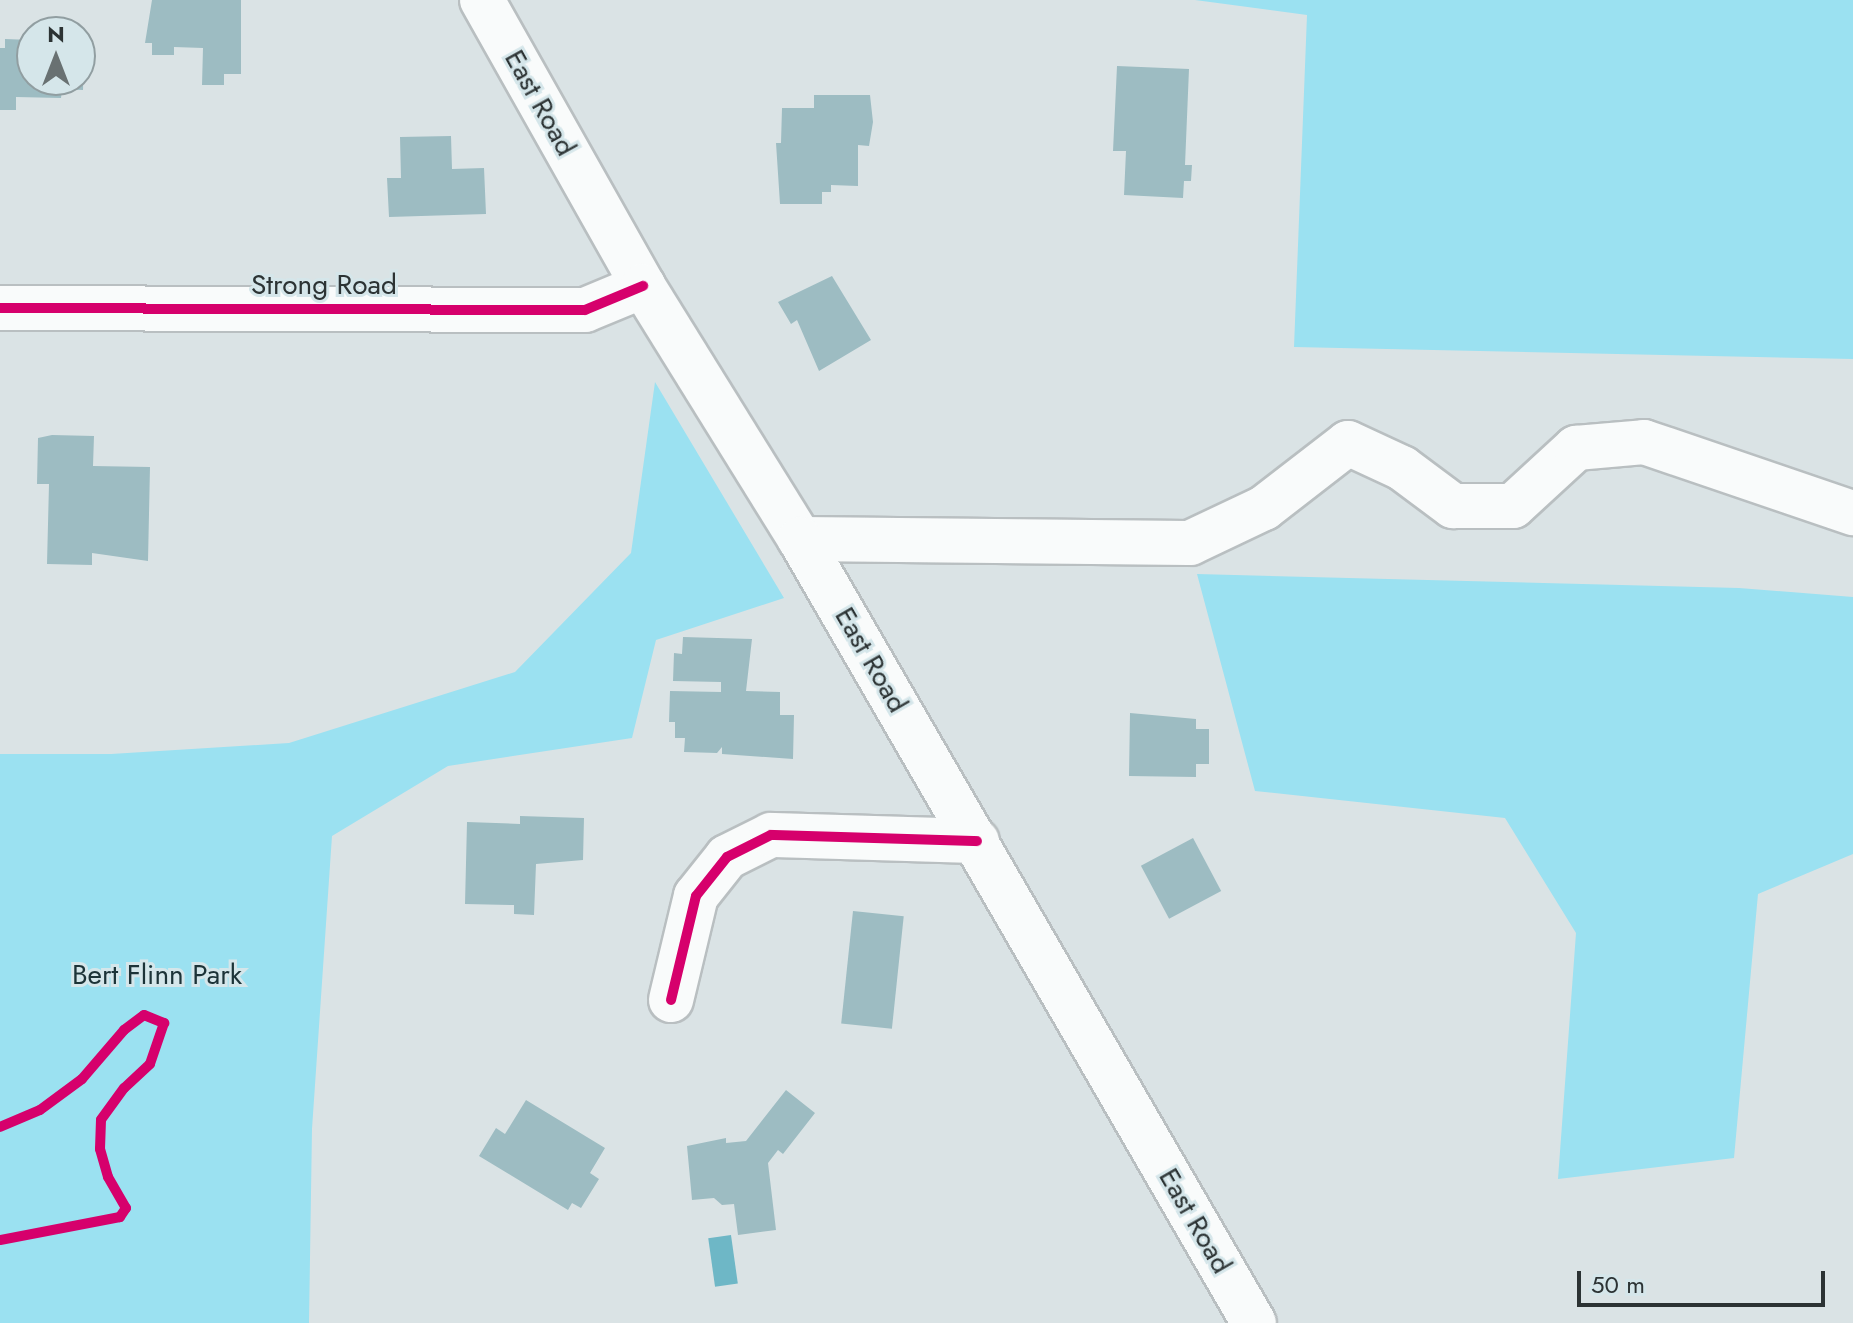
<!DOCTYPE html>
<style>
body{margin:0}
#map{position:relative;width:1853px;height:1323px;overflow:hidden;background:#dae3e5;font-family:Jost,sans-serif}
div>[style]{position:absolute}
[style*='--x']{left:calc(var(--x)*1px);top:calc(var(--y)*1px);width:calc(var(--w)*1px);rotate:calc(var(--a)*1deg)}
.green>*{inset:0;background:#9be1f1}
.water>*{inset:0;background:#6eb7c6;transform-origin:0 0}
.building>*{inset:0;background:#9dbcc2;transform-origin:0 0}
.roads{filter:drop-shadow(2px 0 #b9bfc1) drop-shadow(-2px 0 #b9bfc1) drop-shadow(0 2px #b9bfc1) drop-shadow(0 -2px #b9bfc1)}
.minor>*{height:44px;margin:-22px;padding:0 22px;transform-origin:22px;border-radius:22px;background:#f9fbfb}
.major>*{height:44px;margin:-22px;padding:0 22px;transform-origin:22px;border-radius:22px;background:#f9fbfb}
.cycleway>*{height:10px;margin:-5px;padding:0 5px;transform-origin:5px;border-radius:5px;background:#d6006c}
span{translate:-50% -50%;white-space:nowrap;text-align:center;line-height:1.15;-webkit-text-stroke:6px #d5e6ea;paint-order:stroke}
.street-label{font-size:28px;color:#2c3334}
.park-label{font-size:28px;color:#1c3338}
.north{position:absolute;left:16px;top:16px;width:80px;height:80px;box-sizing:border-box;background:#d5e6ea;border:2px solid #919ea1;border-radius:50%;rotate:0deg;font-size:22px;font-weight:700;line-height:32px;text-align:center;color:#2c3334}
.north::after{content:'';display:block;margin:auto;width:28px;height:36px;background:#697172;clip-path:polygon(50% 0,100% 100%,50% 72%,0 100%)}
.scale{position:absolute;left:1577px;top:1271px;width:248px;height:36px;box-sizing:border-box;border:4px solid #2c3334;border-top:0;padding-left:10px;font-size:24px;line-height:28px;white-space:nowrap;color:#2c3334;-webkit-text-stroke:6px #d5e6ea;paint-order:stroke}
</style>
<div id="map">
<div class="green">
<div style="clip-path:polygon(1195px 0,1853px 0,1853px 359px,1294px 347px,1307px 15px)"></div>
<div style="clip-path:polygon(655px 382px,784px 598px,656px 640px,632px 738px,448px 766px,332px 836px,312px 1129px,309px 1323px,0 1323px,0 754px,111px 754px,289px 743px,515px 672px,631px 553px)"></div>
<div style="clip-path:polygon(1197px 574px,1739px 588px,1853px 597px,1853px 854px,1758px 894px,1734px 1158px,1558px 1179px,1576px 933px,1505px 818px,1255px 791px)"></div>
</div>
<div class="water">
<div style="left:731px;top:1235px;width:49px;height:23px;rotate:82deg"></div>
</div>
<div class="building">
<div style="clip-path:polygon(152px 0,241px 0,241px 74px,224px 74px,224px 85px,202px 85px,203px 48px,174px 47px,174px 55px,152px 55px,152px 43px,145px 43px)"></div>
<div style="clip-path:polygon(5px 39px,31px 40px,32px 80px,80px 80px,80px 50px,84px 50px,83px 90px,62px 89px,61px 98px,16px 97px,16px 110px,0 110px,0 48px,5px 48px)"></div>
<div style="clip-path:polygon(1117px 66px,1189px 69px,1185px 165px,1192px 165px,1191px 181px,1184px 181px,1183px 198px,1124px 195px,1126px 151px,1113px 151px)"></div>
<div style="clip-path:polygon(814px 95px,870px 95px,873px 122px,869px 146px,858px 145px,858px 186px,831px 185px,831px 192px,822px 192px,822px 204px,780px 204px,776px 143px,781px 143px,782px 108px,814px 108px)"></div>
<div style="clip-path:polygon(451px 136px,452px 169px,484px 168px,486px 214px,389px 217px,387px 178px,401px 178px,400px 137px)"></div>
<div style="clip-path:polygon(832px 276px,871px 340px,819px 371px,797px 320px,791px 324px,778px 302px)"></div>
<div style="clip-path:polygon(52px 435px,94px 436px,93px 466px,150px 467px,148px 561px,92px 553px,92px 565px,47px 564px,49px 484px,37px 484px,38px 438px)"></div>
<div style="clip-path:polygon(683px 637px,752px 639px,746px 691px,780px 692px,780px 715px,794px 715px,793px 759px,722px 754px,722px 747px,717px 753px,684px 752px,685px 738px,675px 738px,675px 722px,669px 722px,670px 691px,721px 692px,721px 682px,673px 681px,674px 653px,682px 654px)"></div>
<div style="clip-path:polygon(1130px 713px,1196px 719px,1196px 729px,1209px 729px,1209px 764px,1196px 764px,1196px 777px,1129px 776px)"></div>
<div style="clip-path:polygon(520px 816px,584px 818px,583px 860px,536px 864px,534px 915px,514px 914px,514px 905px,465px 904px,467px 822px,520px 824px)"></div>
<div style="left:1193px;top:838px;width:60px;height:59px;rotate:62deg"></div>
<div style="left:853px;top:911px;width:51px;height:113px;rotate:6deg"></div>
<div style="clip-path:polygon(786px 1090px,815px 1113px,783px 1154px,778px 1150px,768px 1163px,776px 1230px,738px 1235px,734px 1204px,722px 1205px,714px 1198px,692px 1200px,687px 1146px,726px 1138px,726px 1143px,746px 1141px)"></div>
<div style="clip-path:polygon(526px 1100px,605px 1148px,590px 1173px,599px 1179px,581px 1208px,572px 1203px,568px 1210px,479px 1156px,496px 1128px,505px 1134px)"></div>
</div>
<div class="roads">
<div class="minor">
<div style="--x:0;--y:308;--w:585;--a:0.2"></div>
<div style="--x:585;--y:310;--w:63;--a:-22.5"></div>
<div style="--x:800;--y:539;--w:390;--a:0.6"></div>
<div style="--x:1190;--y:543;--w:82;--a:-25.3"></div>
<div style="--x:1264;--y:508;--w:106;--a:-37.7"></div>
<div style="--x:1348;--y:443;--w:60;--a:24.8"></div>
<div style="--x:1402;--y:468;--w:64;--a:36.7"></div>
<div style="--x:1453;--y:506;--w:60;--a:0"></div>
<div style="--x:1513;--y:506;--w:86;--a:-42.6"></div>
<div style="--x:1576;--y:448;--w:68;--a:-5"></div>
<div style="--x:1644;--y:442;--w:221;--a:18.8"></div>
<div style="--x:671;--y:1000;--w:107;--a:-76.5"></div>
<div style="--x:696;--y:896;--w:50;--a:-51.5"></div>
<div style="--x:727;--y:857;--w:49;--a:-26.6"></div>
<div style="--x:771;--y:835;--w:206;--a:1.7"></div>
</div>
<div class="major">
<div style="--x:482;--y:0;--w:328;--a:60.6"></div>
<div style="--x:643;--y:286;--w:298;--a:58.2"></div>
<div style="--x:800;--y:539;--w:906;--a:59.93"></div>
</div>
</div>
<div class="cycleway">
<div style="--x:0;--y:308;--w:585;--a:0.2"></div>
<div style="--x:585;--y:310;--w:63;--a:-22.5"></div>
<div style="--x:671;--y:1000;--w:107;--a:-76.5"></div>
<div style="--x:696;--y:896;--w:50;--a:-51.5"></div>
<div style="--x:727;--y:857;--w:49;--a:-26.6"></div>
<div style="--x:771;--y:835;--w:206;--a:1.7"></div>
<div style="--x:0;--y:1127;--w:43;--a:-23"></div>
<div style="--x:40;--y:1110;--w:52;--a:-36.4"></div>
<div style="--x:82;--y:1079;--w:65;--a:-49.4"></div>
<div style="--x:124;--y:1030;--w:25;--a:-37"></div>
<div style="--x:144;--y:1015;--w:22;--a:22"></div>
<div style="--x:164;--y:1023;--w:43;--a:108.9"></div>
<div style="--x:150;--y:1064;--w:35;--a:137"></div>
<div style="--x:124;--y:1088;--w:39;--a:126"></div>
<div style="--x:101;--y:1120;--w:29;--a:92"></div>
<div style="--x:100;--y:1149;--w:29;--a:74"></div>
<div style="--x:108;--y:1177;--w:36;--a:60"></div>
<div style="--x:126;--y:1208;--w:11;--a:124"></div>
<div style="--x:120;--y:1217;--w:122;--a:169.1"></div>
</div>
<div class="street-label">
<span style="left:540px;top:103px;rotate:61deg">East Road</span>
<span style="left:324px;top:285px">Strong Road</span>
<span style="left:871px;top:660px;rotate:60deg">East Road</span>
<span style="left:1195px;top:1221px;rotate:60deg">East Road</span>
</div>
<div class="park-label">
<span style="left:157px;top:975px">Bert Flinn Park</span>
</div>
<div class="north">N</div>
<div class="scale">50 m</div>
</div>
